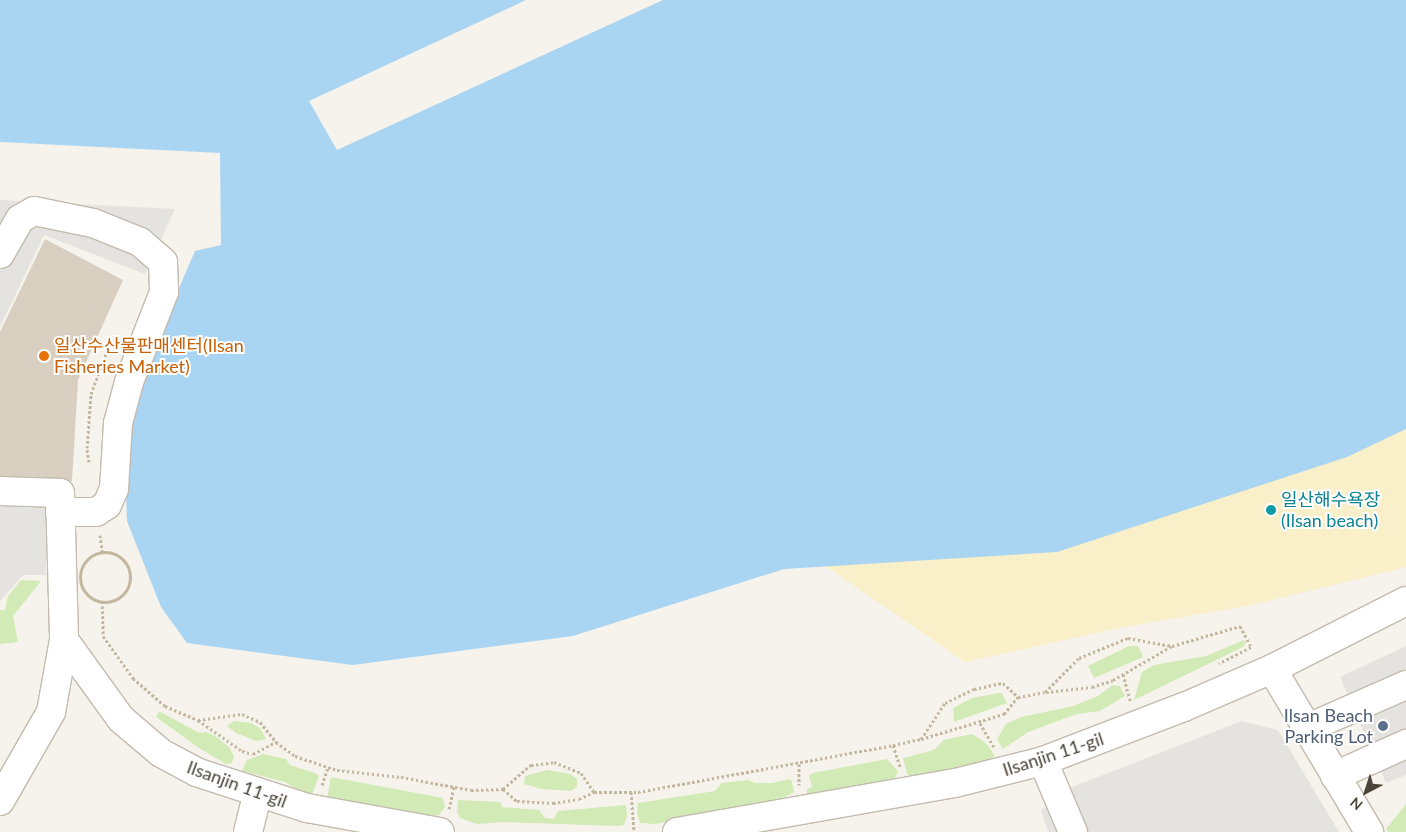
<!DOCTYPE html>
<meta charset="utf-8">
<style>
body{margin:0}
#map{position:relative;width:1406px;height:832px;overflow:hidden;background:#f6f3ec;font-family:Lato,"Noto Sans KR",sans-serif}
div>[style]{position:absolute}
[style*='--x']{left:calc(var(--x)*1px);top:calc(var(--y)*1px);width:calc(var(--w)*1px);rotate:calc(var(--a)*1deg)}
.green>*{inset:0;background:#d2eab5}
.sand>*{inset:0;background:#f9efc9}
.parking>*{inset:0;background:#e5e3e0}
.water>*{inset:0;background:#a9d4f2}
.building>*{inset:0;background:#d8cfc1}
.path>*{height:3px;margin-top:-1.5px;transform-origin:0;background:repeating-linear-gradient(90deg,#c4b79f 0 2.5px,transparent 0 5px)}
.path>.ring{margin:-1.5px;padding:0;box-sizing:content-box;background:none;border:3px solid #c4b79f;border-radius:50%}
.roads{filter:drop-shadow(1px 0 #c2bbae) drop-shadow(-1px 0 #c2bbae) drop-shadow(0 1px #c2bbae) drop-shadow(0 -1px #c2bbae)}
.minor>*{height:28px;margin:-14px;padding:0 14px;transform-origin:14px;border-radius:14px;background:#fff}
.dots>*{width:14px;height:14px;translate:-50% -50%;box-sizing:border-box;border:2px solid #fff;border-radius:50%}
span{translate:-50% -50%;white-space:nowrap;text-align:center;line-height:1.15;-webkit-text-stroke:4px #fff;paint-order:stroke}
.food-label{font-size:18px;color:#c56008}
.left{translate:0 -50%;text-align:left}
.culture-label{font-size:18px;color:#0d838f}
.service-label{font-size:18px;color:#4e5e75}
.right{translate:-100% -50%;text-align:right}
.street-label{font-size:18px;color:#4b4439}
.north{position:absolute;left:1341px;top:767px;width:50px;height:50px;-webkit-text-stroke:4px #fff;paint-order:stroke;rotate:220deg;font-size:14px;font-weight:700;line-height:20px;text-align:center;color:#4b4439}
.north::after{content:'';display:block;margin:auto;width:18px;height:22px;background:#4b4439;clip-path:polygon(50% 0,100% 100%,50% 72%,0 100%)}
</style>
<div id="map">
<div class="green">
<div style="clip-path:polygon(21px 580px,41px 581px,13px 616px,18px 642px,0 644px,0 610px,5px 610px,8px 596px)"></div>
<div style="clip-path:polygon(1244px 640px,1246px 643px,1243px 647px,1134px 700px,1142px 672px,1154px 665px,1206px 656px)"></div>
<div style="clip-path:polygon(1129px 646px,1138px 646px,1143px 657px,1094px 678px,1088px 666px)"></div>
<div style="clip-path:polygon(1113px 685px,1120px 686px,1125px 696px,1100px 711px,1077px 714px,1028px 732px,1003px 749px,997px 739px,1006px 724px,1021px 717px,1073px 706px,1098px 696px)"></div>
<div style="clip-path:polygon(999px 693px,1002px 693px,1007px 703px,954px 722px,953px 708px,972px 698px)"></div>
<div style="clip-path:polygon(159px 711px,199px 733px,206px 732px,215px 736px,229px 747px,234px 756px,232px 763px,226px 764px,199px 748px,156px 717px)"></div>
<div style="clip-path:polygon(234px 721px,251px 723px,260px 728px,266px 739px,256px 741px,236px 733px,227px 726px)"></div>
<div style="clip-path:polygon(972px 734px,986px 743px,995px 756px,987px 762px,912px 777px,907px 774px,903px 758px,934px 750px,944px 740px)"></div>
<div style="clip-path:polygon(263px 754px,286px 759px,290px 765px,315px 773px,319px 776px,313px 792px,309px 797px,285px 782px,242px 771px,247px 760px)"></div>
<div style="clip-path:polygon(887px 759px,898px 771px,894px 781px,807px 794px,807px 789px,812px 787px,809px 776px,813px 773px)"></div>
<div style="clip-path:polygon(547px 770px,570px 774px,577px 779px,577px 787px,571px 791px,541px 789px,524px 784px,525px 776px)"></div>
<div style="clip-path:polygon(331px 777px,443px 798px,445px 807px,439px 815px,425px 817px,327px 799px)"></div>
<div style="clip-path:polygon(791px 779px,794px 792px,785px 797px,727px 810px,655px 824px,640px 823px,637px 813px,638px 803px,715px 791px,722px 783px,748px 780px,755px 783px,772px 783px)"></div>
<div style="clip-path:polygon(458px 800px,500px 802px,502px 807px,539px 810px,545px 818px,554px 819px,558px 811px,626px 805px,627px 816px,624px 825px,617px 826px,503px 822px,477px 824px,460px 818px,457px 812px)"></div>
<div style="clip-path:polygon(1406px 804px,1406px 832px,1388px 832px,1386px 829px)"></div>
</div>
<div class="sand">
<div style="clip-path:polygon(1406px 402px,1406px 567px,1252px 605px,1119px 628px,965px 662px,821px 563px)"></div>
</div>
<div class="parking">
<div style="clip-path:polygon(0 200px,175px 209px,145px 274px,44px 235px,0 327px)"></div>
<div style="clip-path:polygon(0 506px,46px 508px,46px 575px,23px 575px,0 601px)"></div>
<div style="clip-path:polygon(1406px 646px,1406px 775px,1386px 783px,1340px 677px)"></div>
<div style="clip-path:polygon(1242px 721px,1278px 730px,1339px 832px,1048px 832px,1041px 811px,1059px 792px)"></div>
</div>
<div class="water">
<div style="clip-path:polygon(0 0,526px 0,309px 101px,337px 150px,663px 0,1406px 0,1406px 429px,1347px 457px,1057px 552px,784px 569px,573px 636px,353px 665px,187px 643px,161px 607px,127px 521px,124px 436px,138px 383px,195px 251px,221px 245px,220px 153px,0 142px)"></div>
</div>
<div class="building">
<div style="clip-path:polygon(45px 239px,123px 280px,78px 380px,72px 481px,0 477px,0 332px)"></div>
</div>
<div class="path">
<div style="--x:89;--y:462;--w:14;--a:-98"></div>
<div style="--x:87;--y:448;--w:54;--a:-85.8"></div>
<div style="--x:91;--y:394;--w:58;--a:-69.7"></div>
<div style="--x:100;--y:535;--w:17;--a:83"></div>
<div class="ring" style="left:80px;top:552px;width:47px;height:47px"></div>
<div style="--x:102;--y:601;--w:35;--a:88"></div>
<div style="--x:103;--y:636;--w:52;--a:54.5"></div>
<div style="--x:133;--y:678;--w:43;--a:41.2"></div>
<div style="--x:165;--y:706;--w:36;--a:23"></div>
<div style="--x:198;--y:720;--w:44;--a:-7.8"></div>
<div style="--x:242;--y:714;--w:20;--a:24"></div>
<div style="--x:260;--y:722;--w:26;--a:51"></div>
<div style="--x:276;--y:742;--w:24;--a:36"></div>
<div style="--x:295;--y:756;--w:44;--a:18.4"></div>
<div style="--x:337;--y:770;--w:64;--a:6.2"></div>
<div style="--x:401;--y:777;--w:71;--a:10.5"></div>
<div style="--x:471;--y:790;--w:32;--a:-2"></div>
<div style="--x:503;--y:789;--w:37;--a:-41"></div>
<div style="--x:531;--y:765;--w:23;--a:-7"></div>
<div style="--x:554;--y:762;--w:29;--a:22"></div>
<div style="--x:581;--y:773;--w:23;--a:56"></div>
<div style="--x:594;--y:792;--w:44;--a:0"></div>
<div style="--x:638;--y:792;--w:259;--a:-10.4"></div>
<div style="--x:893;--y:745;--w:29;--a:-12"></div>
<div style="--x:921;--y:739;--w:43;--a:-56.3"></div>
<div style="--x:945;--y:703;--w:32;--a:-26"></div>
<div style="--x:974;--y:689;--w:30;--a:-12"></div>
<div style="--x:1003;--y:683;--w:21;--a:43"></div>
<div style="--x:1018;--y:697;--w:27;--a:-10"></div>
<div style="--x:1045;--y:692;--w:48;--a:-45"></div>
<div style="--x:1079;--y:658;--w:53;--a:-22.2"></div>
<div style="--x:1128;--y:638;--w:45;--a:10.3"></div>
<div style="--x:1172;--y:646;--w:71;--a:-16.4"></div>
<div style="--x:1240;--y:626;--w:24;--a:62"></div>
<div style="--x:1251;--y:647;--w:36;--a:153"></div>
<div style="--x:1123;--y:674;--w:28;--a:75"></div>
<div style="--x:1046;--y:692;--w:46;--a:-6.2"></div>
<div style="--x:1092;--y:687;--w:22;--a:-18"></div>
<div style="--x:1113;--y:680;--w:68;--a:-30"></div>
<div style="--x:198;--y:720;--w:54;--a:35.2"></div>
<div style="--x:242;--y:751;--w:11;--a:15"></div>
<div style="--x:253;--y:754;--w:26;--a:-28"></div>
<div style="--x:980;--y:723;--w:30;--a:60"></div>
<div style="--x:921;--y:739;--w:87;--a:-16.8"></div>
<div style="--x:1004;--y:714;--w:22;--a:-51"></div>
<div style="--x:893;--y:745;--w:23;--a:72"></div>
<div style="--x:799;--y:764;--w:21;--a:90"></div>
<div style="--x:322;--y:785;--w:18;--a:-71"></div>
<div style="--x:503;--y:789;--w:18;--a:41"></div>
<div style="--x:517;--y:801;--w:36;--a:3"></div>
<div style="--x:553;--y:803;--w:26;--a:-9"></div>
<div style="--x:579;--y:799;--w:17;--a:-25"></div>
<div style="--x:631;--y:792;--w:40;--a:85.7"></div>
<div style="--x:449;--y:809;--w:23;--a:-77"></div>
</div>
<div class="roads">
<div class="minor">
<div style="--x:0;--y:254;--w:40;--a:-60.3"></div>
<div style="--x:20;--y:219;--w:16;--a:-30"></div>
<div style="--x:34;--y:211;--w:60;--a:11.5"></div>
<div style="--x:93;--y:223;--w:51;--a:22"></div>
<div style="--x:140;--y:242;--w:30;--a:41"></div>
<div style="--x:163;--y:262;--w:30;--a:88"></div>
<div style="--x:164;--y:292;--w:97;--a:111.3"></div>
<div style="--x:129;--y:382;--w:42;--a:105"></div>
<div style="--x:118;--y:423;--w:66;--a:93.5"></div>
<div style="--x:114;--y:489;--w:17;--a:114"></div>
<div style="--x:107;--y:505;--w:13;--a:148"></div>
<div style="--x:96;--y:512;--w:36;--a:180"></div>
<div style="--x:0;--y:491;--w:60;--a:1.9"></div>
<div style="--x:60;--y:493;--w:147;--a:88.4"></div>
<div style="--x:64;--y:640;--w:97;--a:54.2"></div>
<div style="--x:121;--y:719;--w:52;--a:40.4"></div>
<div style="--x:161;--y:753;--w:40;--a:28"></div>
<div style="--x:196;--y:772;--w:117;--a:18"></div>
<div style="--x:307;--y:808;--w:135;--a:10.2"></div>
<div style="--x:1272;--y:669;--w:190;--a:59.2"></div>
<div style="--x:1308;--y:728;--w:107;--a:-23.7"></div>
<div style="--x:1043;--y:761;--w:77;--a:67.1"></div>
<div style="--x:1335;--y:776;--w:78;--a:-24.3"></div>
<div style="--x:0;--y:801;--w:103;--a:-60.2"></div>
<div style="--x:51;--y:712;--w:73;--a:-79.8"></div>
<div style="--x:248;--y:832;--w:41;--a:-76"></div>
<div style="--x:677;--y:832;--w:282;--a:-10"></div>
<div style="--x:955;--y:783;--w:91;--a:-14"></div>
<div style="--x:1043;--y:761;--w:151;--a:-21"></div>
<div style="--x:1184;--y:707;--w:96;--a:-23.4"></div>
<div style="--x:1272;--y:669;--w:150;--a:-26.9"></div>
</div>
</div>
<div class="dots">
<div style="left:44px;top:356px;background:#e8710a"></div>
<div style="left:1271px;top:510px;background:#0f9aa8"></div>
<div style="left:1383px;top:726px;background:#5c6f8a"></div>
</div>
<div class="food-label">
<span class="left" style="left:54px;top:356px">일산수산물판매센터(Ilsan<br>Fisheries Market)</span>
</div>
<div class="culture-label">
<span class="left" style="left:1281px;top:510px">일산해수욕장<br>(Ilsan beach)</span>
</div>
<div class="service-label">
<span class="right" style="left:1373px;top:726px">Ilsan Beach<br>Parking Lot</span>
</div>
<div class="street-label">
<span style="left:1053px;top:754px;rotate:-18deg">Ilsanjin 11-gil</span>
<span style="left:237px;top:784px;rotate:20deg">Ilsanjin 11-gil</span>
</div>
<div class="north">N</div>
</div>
